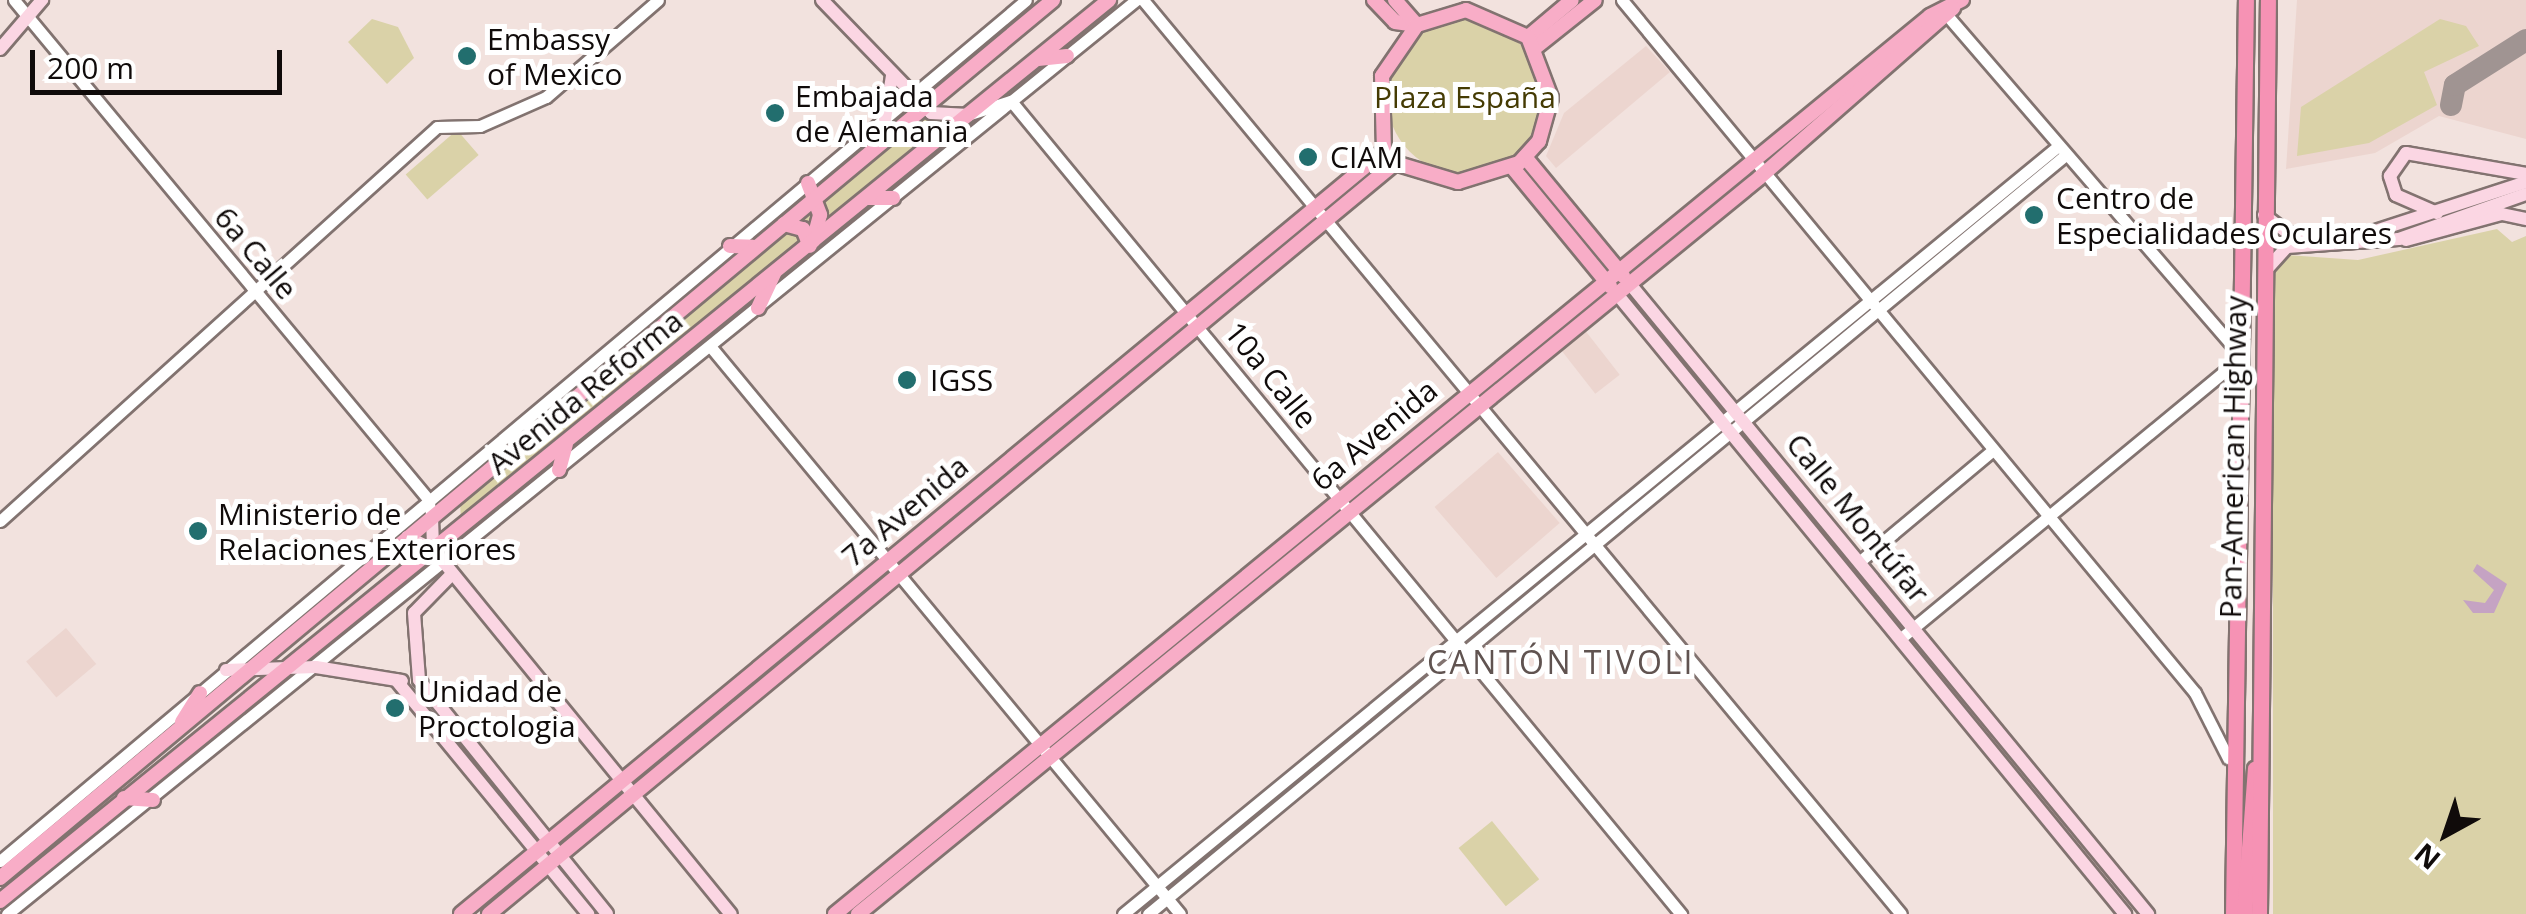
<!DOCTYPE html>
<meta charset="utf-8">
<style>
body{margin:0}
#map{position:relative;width:2526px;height:914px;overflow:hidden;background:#f2e2de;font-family:"Open Sans",sans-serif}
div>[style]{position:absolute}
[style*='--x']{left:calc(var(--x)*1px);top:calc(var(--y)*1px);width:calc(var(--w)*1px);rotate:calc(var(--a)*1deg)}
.built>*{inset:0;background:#ecd5cf;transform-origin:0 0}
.green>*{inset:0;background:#dad2a8;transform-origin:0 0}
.round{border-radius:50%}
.water>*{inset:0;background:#c5a3c3}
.taxiway>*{height:22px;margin:-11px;padding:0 11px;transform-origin:11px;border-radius:11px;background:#a09492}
.roads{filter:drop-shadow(2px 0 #827370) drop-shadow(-2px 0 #827370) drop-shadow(0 2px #827370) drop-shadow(0 -2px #827370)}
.tertiary>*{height:11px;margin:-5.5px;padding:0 5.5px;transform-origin:5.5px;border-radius:5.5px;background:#fff}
.secondary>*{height:12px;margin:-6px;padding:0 6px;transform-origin:6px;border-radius:6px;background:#fbd6e3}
.primary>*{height:14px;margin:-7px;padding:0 7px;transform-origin:7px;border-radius:7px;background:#f8adc7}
.trunk>*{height:15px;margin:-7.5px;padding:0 7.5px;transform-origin:7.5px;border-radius:7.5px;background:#f692b4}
.dots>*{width:28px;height:28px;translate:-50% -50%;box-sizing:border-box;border:5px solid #fff;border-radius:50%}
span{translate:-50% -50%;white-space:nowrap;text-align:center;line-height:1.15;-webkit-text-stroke:10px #fff;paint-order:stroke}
.poi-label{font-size:30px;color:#100b0a}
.left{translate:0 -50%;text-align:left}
.park-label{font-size:30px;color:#453b03}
.street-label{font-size:30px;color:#100b0a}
.neighbourhood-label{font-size:32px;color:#605350;letter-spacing:2.5px}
.north{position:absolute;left:2396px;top:784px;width:100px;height:100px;-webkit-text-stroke:8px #fff;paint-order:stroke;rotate:220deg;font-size:28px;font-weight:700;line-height:40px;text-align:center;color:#100b0a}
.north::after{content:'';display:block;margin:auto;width:35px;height:45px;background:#100b0a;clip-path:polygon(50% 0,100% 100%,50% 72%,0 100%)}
.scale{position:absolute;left:30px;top:50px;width:252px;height:45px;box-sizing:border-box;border:5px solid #100b0a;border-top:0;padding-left:12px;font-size:30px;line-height:35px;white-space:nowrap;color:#100b0a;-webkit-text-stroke:8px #fff;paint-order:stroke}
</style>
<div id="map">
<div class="built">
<div style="clip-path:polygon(2297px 0,2526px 0,2526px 139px,2439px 116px,2375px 153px,2286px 169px)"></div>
<div style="clip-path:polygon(1646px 46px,1670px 72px,1556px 168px,1546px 156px,1564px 113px)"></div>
<div style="left:1584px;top:329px;width:58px;height:31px;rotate:52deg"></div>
<div style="left:1498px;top:452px;width:94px;height:84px;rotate:49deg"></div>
<div style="left:66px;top:628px;width:47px;height:52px;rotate:50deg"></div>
</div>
<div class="green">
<div style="clip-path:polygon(372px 19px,398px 27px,414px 58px,387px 84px,348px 42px)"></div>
<div style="clip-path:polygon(2440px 19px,2466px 26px,2479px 46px,2424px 72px,2437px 105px,2369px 143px,2297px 156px,2301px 107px)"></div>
<div class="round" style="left:1387px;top:20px;width:154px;height:154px"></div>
<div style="clip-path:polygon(923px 117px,941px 125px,974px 119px,462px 536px,460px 503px)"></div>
<div style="left:457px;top:130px;width:33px;height:68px;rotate:49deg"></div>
<div style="clip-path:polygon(2497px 229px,2512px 242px,2526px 236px,2526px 914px,2273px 914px,2273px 269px,2287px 255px,2358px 260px)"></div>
<div style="left:1492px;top:821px;width:75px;height:43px;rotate:51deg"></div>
</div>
<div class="water">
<div style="clip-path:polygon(2477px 564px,2507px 584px,2494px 613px,2473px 613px,2463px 600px,2485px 603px,2494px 590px,2473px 571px)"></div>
</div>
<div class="taxiway">
<div style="--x:2451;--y:105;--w:20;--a:-79"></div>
<div style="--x:2455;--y:85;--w:84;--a:-32.4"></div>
</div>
<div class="roads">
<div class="tertiary">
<div style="--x:14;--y:0;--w:648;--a:50.32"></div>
<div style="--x:428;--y:499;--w:19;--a:78"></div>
<div style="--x:1143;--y:0;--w:1187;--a:50.33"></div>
<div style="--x:1622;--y:0;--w:899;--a:50.41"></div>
<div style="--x:2195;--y:693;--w:73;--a:63.1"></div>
<div style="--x:973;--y:113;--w:40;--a:-18"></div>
<div style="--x:1011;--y:101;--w:1054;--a:50.51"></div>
<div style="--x:710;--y:346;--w:737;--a:50.39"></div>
<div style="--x:0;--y:521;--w:588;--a:-42.04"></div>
<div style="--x:437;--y:127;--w:43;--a:-1.3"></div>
<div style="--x:480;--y:126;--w:72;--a:-23.7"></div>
<div style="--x:546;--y:97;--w:148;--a:-40.9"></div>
<div style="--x:1859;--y:562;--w:175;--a:-39.9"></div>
<div style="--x:1901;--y:638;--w:442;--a:-39.5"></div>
<div style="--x:2242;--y:357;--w:450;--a:-130.8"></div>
<div style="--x:0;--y:861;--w:1339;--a:-40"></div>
<div style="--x:7;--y:914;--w:1453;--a:-38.99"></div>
<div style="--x:1123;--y:914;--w:1207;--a:-39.39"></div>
<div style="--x:1148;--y:914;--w:1188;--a:-39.6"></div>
</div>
<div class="secondary">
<div style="--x:822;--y:0;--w:157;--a:46"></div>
<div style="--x:931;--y:113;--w:38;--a:3"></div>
<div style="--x:0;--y:49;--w:65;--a:-49.4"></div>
<div style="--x:885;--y:119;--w:44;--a:-80.8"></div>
<div style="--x:2437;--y:213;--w:45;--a:-156.3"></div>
<div style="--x:2396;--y:195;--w:20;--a:-108"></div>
<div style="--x:2390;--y:176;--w:28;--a:-55"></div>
<div style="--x:2406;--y:153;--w:122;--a:9.9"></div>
<div style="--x:2264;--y:215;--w:30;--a:37"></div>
<div style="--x:2288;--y:233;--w:75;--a:1.5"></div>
<div style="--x:2363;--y:235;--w:171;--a:-18"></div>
<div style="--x:2406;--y:240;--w:99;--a:-15.2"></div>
<div style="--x:2502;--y:214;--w:25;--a:12"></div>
<div style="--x:2267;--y:269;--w:30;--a:-48"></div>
<div style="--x:2287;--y:247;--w:112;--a:-4.1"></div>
<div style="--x:2399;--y:239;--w:135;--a:-19.5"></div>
<div style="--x:1630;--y:284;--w:816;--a:50.57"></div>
<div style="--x:1617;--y:294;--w:802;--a:50.67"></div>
<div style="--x:432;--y:518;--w:31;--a:88"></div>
<div style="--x:407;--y:537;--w:29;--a:25"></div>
<div style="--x:433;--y:549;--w:471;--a:50.8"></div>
<div style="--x:452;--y:574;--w:54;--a:134.3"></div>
<div style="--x:414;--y:613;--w:67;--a:85.7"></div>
<div style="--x:419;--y:680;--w:300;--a:51.2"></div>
<div style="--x:226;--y:670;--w:90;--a:-1.9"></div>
<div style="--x:316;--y:667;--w:87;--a:9.2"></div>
<div style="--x:396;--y:680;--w:303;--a:50.6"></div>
</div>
<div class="primary">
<div style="--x:1374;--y:0;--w:30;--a:46"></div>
<div style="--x:1395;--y:22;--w:22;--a:8"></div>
<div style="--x:1395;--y:0;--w:33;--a:49"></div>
<div style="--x:1528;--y:37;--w:57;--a:-40.1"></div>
<div style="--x:1536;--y:47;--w:75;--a:-38.5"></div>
<div style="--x:1038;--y:59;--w:29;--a:-6"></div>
<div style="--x:1525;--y:157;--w:154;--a:50.5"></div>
<div style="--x:1513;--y:168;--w:153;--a:50.6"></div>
<div style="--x:808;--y:183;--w:34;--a:69"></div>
<div style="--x:820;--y:215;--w:27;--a:105"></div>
<div style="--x:868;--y:198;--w:25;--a:0"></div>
<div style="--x:784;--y:224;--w:20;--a:15"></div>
<div style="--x:803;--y:229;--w:18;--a:68"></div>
<div style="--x:730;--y:246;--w:25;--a:2"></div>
<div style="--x:758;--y:308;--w:38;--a:-65"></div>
<div style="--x:559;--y:470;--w:27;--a:-75"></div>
<div style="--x:182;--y:722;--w:34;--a:-58"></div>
<div style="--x:124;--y:798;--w:29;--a:4"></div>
<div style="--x:0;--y:878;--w:1371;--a:-39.82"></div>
<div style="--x:0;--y:901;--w:1429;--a:-39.09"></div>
<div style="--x:461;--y:914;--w:1198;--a:-39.58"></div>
<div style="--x:1384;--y:151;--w:75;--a:-91.5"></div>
<div style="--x:1382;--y:76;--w:62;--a:-55.5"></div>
<div style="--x:1417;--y:25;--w:51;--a:-17"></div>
<div style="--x:1466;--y:10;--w:68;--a:23.5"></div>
<div style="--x:1528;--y:37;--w:65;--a:69.3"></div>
<div style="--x:1551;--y:98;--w:45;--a:105.6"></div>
<div style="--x:1539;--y:141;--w:30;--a:132"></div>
<div style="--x:1519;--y:163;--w:64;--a:162.7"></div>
<div style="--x:1458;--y:182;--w:66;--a:-163.2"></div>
<div style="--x:1395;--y:163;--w:1177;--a:140.34"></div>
<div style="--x:835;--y:914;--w:1416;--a:-39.35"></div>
<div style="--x:1930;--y:16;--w:36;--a:-27"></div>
<div style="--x:858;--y:914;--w:1163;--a:-39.24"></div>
<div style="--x:1759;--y:178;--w:258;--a:-41.2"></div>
</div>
<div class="trunk">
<div style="--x:2233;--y:914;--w:914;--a:-89.19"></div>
<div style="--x:2244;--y:914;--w:146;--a:-85.7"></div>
<div style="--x:2259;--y:914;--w:914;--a:-89.44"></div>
</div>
</div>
<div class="dots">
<div style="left:467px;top:56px;background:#226e6e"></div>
<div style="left:775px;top:113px;background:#226e6e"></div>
<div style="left:1308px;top:157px;background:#226e6e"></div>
<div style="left:2034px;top:215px;background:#226e6e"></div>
<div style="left:907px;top:380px;background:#226e6e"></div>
<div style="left:198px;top:531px;background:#226e6e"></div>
<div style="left:395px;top:708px;background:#226e6e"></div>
</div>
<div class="poi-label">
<span class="left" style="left:487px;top:56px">Embassy<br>of Mexico</span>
<span class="left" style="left:795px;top:113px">Embajada<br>de Alemania</span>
<span class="left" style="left:1330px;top:157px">CIAM</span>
<span class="left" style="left:2056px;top:215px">Centro de<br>Especialidades Oculares</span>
<span class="left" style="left:930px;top:380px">IGSS</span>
<span class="left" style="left:218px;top:531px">Ministerio de<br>Relaciones Exteriores</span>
<span class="left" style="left:418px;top:708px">Unidad de<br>Proctologia</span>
</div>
<div class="park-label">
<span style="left:1465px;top:97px">Plaza España</span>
</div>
<div class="street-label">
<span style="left:256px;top:253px;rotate:50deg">6a Calle</span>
<span style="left:1271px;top:375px;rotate:51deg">10a Calle</span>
<span style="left:585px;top:392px;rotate:-39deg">Avenida Reforma</span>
<span style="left:1374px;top:435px;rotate:-40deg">6a Avenida</span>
<span style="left:2233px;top:457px;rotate:-89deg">Pan-American Highway</span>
<span style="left:905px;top:511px;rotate:-40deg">7a Avenida</span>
<span style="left:1858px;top:518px;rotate:51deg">Calle Montúfar</span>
</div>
<div class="neighbourhood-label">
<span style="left:1561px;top:662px">CANTÓN TIVOLI</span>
</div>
<div class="north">N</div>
<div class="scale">200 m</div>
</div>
